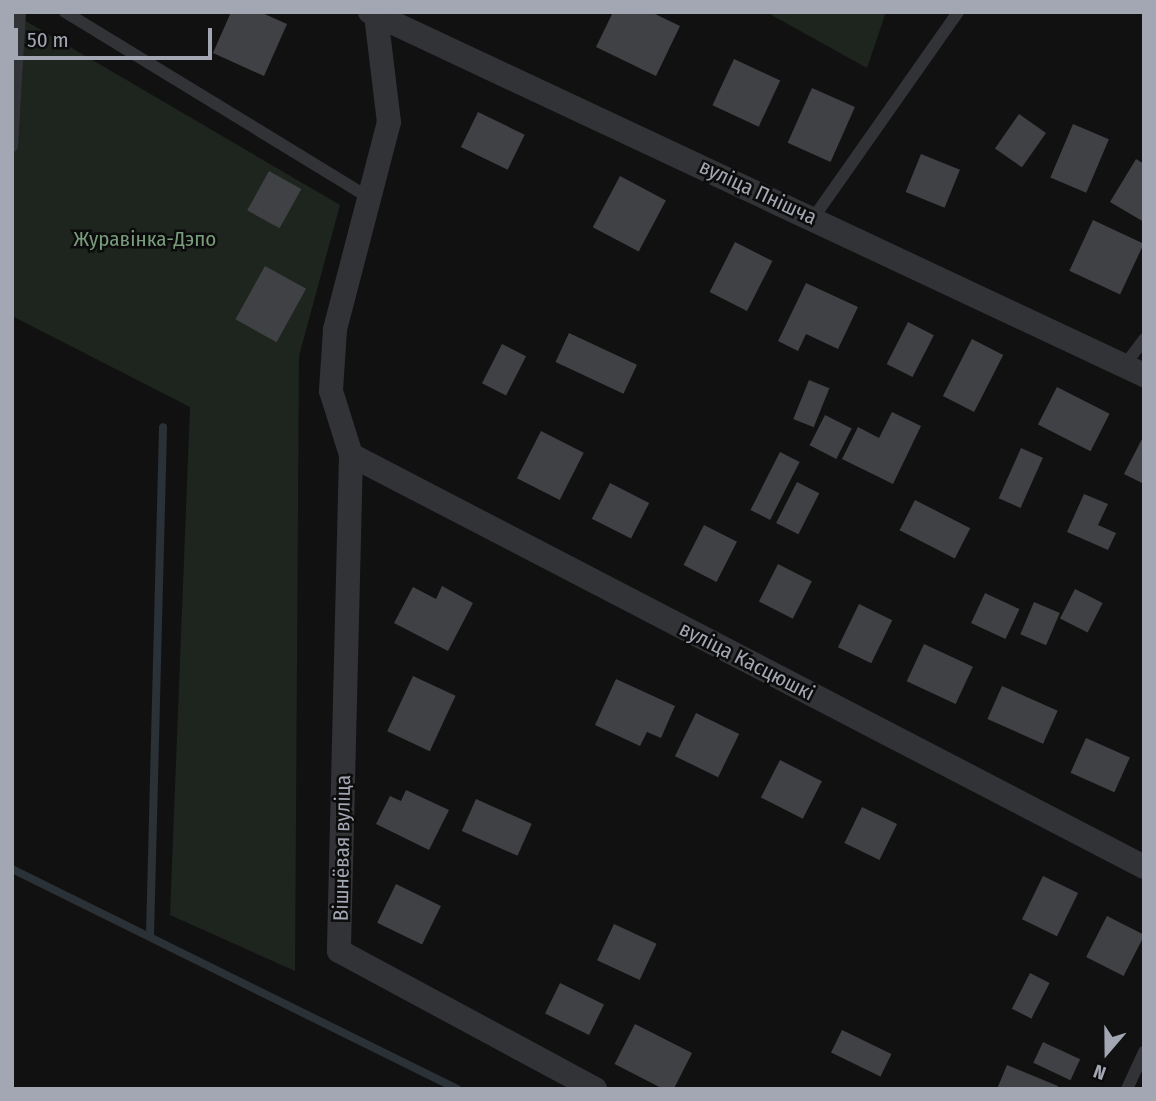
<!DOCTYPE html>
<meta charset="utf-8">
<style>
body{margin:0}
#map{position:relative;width:1156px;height:1101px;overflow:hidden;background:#111112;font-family:"Fira Sans Condensed",sans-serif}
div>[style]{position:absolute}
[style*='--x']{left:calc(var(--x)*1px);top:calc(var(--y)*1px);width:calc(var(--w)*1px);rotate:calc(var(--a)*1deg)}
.green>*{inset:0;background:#1d251e}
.stream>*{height:8px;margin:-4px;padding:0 4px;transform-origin:4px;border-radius:4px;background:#2a3137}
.building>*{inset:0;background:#404145;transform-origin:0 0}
.lane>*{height:12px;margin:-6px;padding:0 6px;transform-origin:6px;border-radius:6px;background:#323337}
.street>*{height:24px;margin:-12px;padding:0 12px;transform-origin:12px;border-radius:12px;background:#323337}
span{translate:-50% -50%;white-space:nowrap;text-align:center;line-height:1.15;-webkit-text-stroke:5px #0c0c0d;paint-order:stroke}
.street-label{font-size:21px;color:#a2a7b3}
.park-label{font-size:21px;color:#799d7c}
.frame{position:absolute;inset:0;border:14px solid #a2a7b3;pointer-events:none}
.north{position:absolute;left:1072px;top:1017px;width:70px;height:70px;-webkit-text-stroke:5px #0c0c0d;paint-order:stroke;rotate:200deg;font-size:19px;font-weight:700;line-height:28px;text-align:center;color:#a2a7b3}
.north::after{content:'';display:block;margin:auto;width:24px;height:32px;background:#a2a7b3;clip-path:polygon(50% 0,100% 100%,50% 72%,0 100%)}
.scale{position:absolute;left:14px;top:28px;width:198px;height:32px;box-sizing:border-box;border:4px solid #a2a7b3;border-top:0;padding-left:9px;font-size:21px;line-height:24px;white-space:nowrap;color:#a2a7b3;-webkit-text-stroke:5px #0c0c0d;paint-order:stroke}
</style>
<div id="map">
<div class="green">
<div style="clip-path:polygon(766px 12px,886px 12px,867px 68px)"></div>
<div style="clip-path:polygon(12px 13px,340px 205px,299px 356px,295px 971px,170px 915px,190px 407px,12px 316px)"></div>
</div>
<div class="stream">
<div style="--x:12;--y:869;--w:497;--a:26.3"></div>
<div style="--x:150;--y:935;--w:508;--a:-88.53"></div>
</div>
<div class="building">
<div style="clip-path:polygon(231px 12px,260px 12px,287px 24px,264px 76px,213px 53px)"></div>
<div style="clip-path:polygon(613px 12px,651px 12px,680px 26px,656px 76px,596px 47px)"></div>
<div style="left:734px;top:59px;width:51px;height:51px;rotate:25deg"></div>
<div style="left:812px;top:88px;width:47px;height:60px;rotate:24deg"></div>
<div style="left:478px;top:112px;width:52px;height:39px;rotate:26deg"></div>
<div style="left:1019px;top:114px;width:33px;height:42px;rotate:35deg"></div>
<div style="left:1073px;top:124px;width:39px;height:58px;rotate:23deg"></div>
<div style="left:921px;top:154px;width:42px;height:41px;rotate:22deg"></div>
<div style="clip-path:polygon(1136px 159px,1144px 164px,1144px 222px,1110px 202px)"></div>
<div style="left:269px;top:171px;width:37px;height:45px;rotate:29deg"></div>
<div style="left:620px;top:176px;width:52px;height:58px;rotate:28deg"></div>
<div style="left:1093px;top:220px;width:56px;height:56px;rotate:25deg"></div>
<div style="left:735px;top:242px;width:42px;height:56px;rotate:27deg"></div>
<div style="left:265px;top:266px;width:47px;height:61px;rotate:29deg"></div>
<div style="clip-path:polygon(806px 283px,858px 307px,838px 349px,806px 334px,798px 351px,778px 341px)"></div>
<div style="left:908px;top:322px;width:29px;height:47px;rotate:27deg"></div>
<div style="left:569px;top:333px;width:75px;height:32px;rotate:25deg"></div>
<div style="left:972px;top:339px;width:35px;height:64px;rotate:27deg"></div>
<div style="left:502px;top:344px;width:27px;height:44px;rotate:27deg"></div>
<div style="left:809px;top:380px;width:22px;height:42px;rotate:22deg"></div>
<div style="left:1057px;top:387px;width:59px;height:42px;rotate:27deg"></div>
<div style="clip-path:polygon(892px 412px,921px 426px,893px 484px,842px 459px,858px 427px,879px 438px)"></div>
<div style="left:825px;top:415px;width:30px;height:34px;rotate:27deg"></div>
<div style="left:541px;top:431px;width:48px;height:53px;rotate:27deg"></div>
<div style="clip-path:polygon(1144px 435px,1144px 484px,1124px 474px)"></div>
<div style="left:1021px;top:448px;width:24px;height:55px;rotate:24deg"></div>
<div style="left:780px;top:452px;width:22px;height:65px;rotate:27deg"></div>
<div style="left:797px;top:482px;width:25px;height:46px;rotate:27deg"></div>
<div style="left:610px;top:483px;width:44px;height:40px;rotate:27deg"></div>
<div style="clip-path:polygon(1084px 494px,1108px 504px,1098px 525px,1116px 533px,1108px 550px,1067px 532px)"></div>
<div style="left:915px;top:500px;width:62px;height:34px;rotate:27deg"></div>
<div style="left:704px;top:525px;width:37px;height:45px;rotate:27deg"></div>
<div style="left:778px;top:564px;width:38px;height:42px;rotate:27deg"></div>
<div style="clip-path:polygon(442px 586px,473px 603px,448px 651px,394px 623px,413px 587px,436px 599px)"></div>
<div style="left:1075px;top:589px;width:31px;height:33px;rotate:27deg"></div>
<div style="left:985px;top:593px;width:38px;height:33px;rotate:25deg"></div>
<div style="left:1034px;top:602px;width:28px;height:35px;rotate:23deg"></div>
<div style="left:859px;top:604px;width:37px;height:48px;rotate:26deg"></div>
<div style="left:924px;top:644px;width:54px;height:41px;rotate:25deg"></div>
<div style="left:413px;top:676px;width:47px;height:61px;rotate:25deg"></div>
<div style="clip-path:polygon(616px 679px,675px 706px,661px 738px,647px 732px,640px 746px,595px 725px)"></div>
<div style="left:1002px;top:686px;width:61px;height:36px;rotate:24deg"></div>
<div style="left:696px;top:713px;width:48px;height:48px;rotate:26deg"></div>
<div style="left:1086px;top:738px;width:48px;height:38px;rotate:24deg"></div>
<div style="left:780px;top:760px;width:47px;height:42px;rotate:27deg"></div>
<div style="clip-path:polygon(406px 790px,449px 810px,429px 850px,376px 824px,390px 796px,401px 801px)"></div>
<div style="left:476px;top:799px;width:61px;height:35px;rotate:24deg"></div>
<div style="left:862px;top:807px;width:39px;height:40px;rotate:26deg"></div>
<div style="left:1043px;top:876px;width:39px;height:48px;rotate:26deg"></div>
<div style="left:396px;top:884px;width:50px;height:43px;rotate:26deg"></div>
<div style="left:1107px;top:916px;width:42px;height:46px;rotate:27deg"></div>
<div style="left:614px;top:924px;width:47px;height:40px;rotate:25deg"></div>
<div style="left:1030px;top:973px;width:22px;height:40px;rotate:27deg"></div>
<div style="left:560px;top:983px;width:49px;height:34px;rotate:26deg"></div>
<div style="left:635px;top:1024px;width:64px;height:45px;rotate:27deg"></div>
<div style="left:842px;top:1030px;width:55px;height:25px;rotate:26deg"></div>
<div style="left:1043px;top:1042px;width:41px;height:23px;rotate:25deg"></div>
<div style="clip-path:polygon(1007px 1065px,1058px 1086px,1057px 1089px,997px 1089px)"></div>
</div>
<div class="lane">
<div style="--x:65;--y:12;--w:359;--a:31.4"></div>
<div style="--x:12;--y:146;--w:134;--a:-86.6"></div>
<div style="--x:814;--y:217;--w:251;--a:-54.9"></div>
<div style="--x:1124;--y:366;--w:34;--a:-53"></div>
<div style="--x:1127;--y:1089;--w:41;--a:-65.3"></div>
</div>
<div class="street">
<div style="--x:370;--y:12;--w:855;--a:25.13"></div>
<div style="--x:376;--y:15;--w:108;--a:83.1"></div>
<div style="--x:389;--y:122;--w:215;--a:104.6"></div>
<div style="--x:335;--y:330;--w:61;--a:93.8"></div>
<div style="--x:331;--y:391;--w:67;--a:72.6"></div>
<div style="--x:351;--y:455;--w:496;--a:91.4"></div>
<div style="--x:339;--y:951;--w:291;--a:28.3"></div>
<div style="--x:351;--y:455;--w:894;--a:27.45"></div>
</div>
<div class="street-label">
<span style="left:758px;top:192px;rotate:25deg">вуліца Пнішча</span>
<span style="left:747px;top:661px;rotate:27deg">вуліца Касцюшкі</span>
<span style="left:342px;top:848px;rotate:-89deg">Вішнёвая вуліца</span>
</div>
<div class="park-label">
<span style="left:145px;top:239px">Журавінка-Дэпо</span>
</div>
<div class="frame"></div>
<div class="north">N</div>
<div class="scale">50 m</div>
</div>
